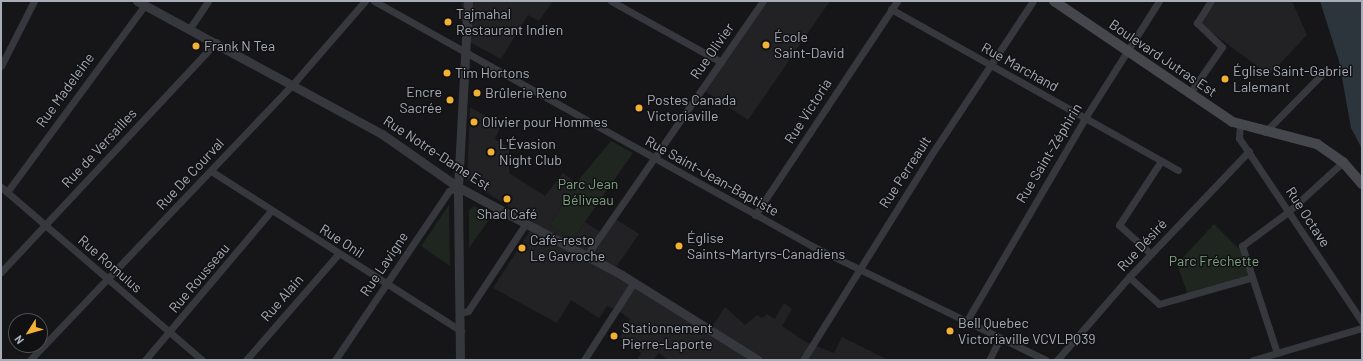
<!DOCTYPE html>
<meta charset="utf-8">
<style>
body{margin:0}
#map{position:relative;width:1363px;height:361px;overflow:hidden;background:#161618;font-family:Barlow,sans-serif}
div>[style]{position:absolute}
[style*='--x']{left:calc(var(--x)*1px);top:calc(var(--y)*1px);width:calc(var(--w)*1px);rotate:calc(var(--a)*1deg)}
.built>*{inset:0;background:#222225}
.green>*{inset:0;background:#1e261f}
.water>*{inset:0;background:#2c353c}
.minor>*{height:7px;margin:-3.5px;padding:0 3.5px;transform-origin:3.5px;border-radius:3.5px;background:#37383d}
.tertiary>*{height:9px;margin:-4.5px;padding:0 4.5px;transform-origin:4.5px;border-radius:4.5px;background:#37383d}
.secondary>*{height:10px;margin:-5px;padding:0 5px;transform-origin:5px;border-radius:5px;background:#45474d}
.dots>*{width:11px;height:11px;translate:-50% -50%;box-sizing:border-box;border:2px solid #111113;border-radius:50%}
span{translate:-50% -50%;white-space:nowrap;text-align:center;line-height:1.15;-webkit-text-stroke:3px #111113;paint-order:stroke}
.poi-label{font-size:14px;color:#a8adb8}
.left{translate:0 -50%;text-align:left}
.right{translate:-100% -50%;text-align:right}
.street-label{font-size:14px;color:#a8adb8}
.park-label{font-size:14px;color:#7fa381}
.frame{position:absolute;inset:0;border:2px solid #a8adb8;pointer-events:none}
.north{position:absolute;left:8px;top:313px;width:40px;height:40px;box-sizing:border-box;background:#111113;border:1px solid #4d4f55;border-radius:50%;rotate:233deg;font-size:11px;font-weight:700;line-height:16px;text-align:center;color:#a8adb8}
.north::after{content:'';display:block;margin:auto;width:14px;height:18px;background:#f2b134;clip-path:polygon(50% 0,100% 100%,50% 72%,0 100%)}
</style>
<div id="map">
<div class="built">
<div style="clip-path:polygon(462px 1px,553px 1px,539px 21px,528px 15px,501px 59px,462px 38px)"></div>
<div style="clip-path:polygon(763px 1px,830px 1px,748px 120px,702px 89px)"></div>
<div style="clip-path:polygon(1214px 1px,1292px 1px,1307px 35px,1269px 75px,1199px 23px)"></div>
<div style="clip-path:polygon(470px 107px,501px 125px,495px 139px,509px 148px,509px 173px,545px 196px,563px 173px,576px 183px,550px 225px,573px 239px,585px 222px,603px 234px,614px 218px,639px 234px,614px 270px,710px 330px,725px 307px,745px 325px,757px 315px,762px 318px,767px 314px,775px 319px,784px 303px,792px 309px,782px 326px,806px 342px,834px 353px,842px 337px,888px 360px,668px 360px,659px 353px,653px 360px,637px 360px,641px 353px,620px 337px,630px 319px,619px 311px,607px 306px,599px 318px,571px 300px,557px 323px,493px 288px,535px 223px,467px 180px)"></div>
</div>
<div class="green">
<div style="clip-path:polygon(611px 141px,633px 153px,573px 239px,550px 225px,576px 183px)"></div>
<div style="clip-path:polygon(449px 205px,449px 221px,450px 266px,421px 246px)"></div>
<div style="clip-path:polygon(474px 206px,493px 214px,469px 248px,469px 210px)"></div>
<div style="clip-path:polygon(1214px 224px,1240px 250px,1250px 278px,1188px 295px,1177px 264px)"></div>
</div>
<div class="water">
<div style="clip-path:polygon(1320px 1px,1362px 1px,1362px 149px,1351px 128px,1339px 61px)"></div>
</div>
<div class="minor">
<div style="--x:374;--y:1;--w:502;--a:29.22"></div>
<div style="--x:812;--y:246;--w:260;--a:26"></div>
<div style="--x:611;--y:1;--w:126;--a:29"></div>
<div style="--x:891;--y:9;--w:329;--a:29.3"></div>
<div style="--x:190;--y:28;--w:32;--a:-56"></div>
<div style="--x:1;--y:66;--w:73;--a:-63.1"></div>
<div style="--x:1190;--y:93;--w:56;--a:-55.2"></div>
<div style="--x:1222;--y:47;--w:35;--a:-136"></div>
<div style="--x:1197;--y:23;--w:26;--a:-58"></div>
<div style="--x:1240;--y:124;--w:14;--a:94"></div>
<div style="--x:1239;--y:138;--w:221;--a:56.2"></div>
<div style="--x:1265;--y:132;--w:87;--a:-45.5"></div>
<div style="--x:211;--y:171;--w:297;--a:32.6"></div>
<div style="--x:1;--y:187;--w:265;--a:40.7"></div>
<div style="--x:7;--y:192;--w:232;--a:-53.6"></div>
<div style="--x:755;--y:215;--w:257;--a:-56.4"></div>
<div style="--x:1151;--y:254;--w:43;--a:-137.8"></div>
<div style="--x:1119;--y:225;--w:77;--a:-56.7"></div>
<div style="--x:587;--y:255;--w:309;--a:-55.3"></div>
<div style="--x:1;--y:272;--w:315;--a:-46.9"></div>
<div style="--x:1129;--y:277;--w:40;--a:42"></div>
<div style="--x:1159;--y:304;--w:95;--a:-15.9"></div>
<div style="--x:460;--y:313;--w:8;--a:-14"></div>
<div style="--x:468;--y:311;--w:105;--a:-56.6"></div>
<div style="--x:966;--y:322;--w:236;--a:-59.7"></div>
<div style="--x:1085;--y:118;--w:138;--a:-57.7"></div>
<div style="--x:1277;--y:353;--w:113;--a:-108.1"></div>
<div style="--x:1242;--y:246;--w:57;--a:-36.5"></div>
<div style="--x:1288;--y:212;--w:74;--a:-42.3"></div>
<div style="--x:30;--y:360;--w:381;--a:-46.4"></div>
<div style="--x:293;--y:84;--w:110;--a:-49.1"></div>
<div style="--x:145;--y:360;--w:195;--a:-49.8"></div>
<div style="--x:246;--y:360;--w:140;--a:-49"></div>
<div style="--x:335;--y:360;--w:204;--a:-56"></div>
<div style="--x:449;--y:191;--w:10;--a:-24"></div>
<div style="--x:584;--y:360;--w:93;--a:-57.3"></div>
<div style="--x:803;--y:360;--w:238;--a:-58"></div>
<div style="--x:929;--y:158;--w:188;--a:-56.5"></div>
<div style="--x:989;--y:360;--w:25;--a:-63"></div>
<div style="--x:1057;--y:360;--w:110;--a:-49.1"></div>
<div style="--x:1129;--y:277;--w:174;--a:-46.4"></div>
<div style="--x:1253;--y:360;--w:114;--a:-16.4"></div>
</div>
<div class="tertiary">
<div style="--x:137;--y:1;--w:279;--a:28.5"></div>
<div style="--x:382;--y:134;--w:93;--a:34.9"></div>
<div style="--x:458;--y:187;--w:186;--a:28.2"></div>
<div style="--x:622;--y:275;--w:160;--a:32"></div>
<div style="--x:460;--y:360;--w:173;--a:-90.7"></div>
<div style="--x:458;--y:187;--w:186;--a:-86.9"></div>
</div>
<div class="secondary">
<div style="--x:1054;--y:1;--w:216;--a:34.1"></div>
<div style="--x:1233;--y:122;--w:87;--a:14.7"></div>
<div style="--x:1317;--y:144;--w:32;--a:35"></div>
<div style="--x:1343;--y:162;--w:29;--a:49"></div>
</div>
<div class="dots">
<div style="left:448px;top:22px;background:#f2b134"></div>
<div style="left:766px;top:45px;background:#f2b134"></div>
<div style="left:196px;top:46px;background:#f2b134"></div>
<div style="left:447px;top:73px;background:#f2b134"></div>
<div style="left:1225px;top:79px;background:#f2b134"></div>
<div style="left:477px;top:93px;background:#f2b134"></div>
<div style="left:450px;top:100px;background:#f2b134"></div>
<div style="left:639px;top:108px;background:#f2b134"></div>
<div style="left:474px;top:122px;background:#f2b134"></div>
<div style="left:491px;top:152px;background:#f2b134"></div>
<div style="left:507px;top:199px;background:#f2b134"></div>
<div style="left:679px;top:246px;background:#f2b134"></div>
<div style="left:522px;top:248px;background:#f2b134"></div>
<div style="left:950px;top:331px;background:#f2b134"></div>
<div style="left:614px;top:336px;background:#f2b134"></div>
</div>
<div class="poi-label">
<span class="left" style="left:456px;top:22px">Tajmahal<br>Restaurant Indien</span>
<span class="left" style="left:774px;top:45px">École<br>Saint-David</span>
<span class="left" style="left:204px;top:46px">Frank N Tea</span>
<span class="left" style="left:1233px;top:79px">Église Saint-Gabriel<br>Lalemant</span>
<span class="left" style="left:455px;top:73px">Tim Hortons</span>
<span class="right" style="left:442px;top:100px">Encre<br>Sacrée</span>
<span class="left" style="left:485px;top:93px">Brûlerie Reno</span>
<span class="left" style="left:647px;top:108px">Postes Canada<br>Victoriaville</span>
<span class="left" style="left:482px;top:122px">Olivier pour Hommes</span>
<span class="left" style="left:499px;top:152px">L'Évasion<br>Night Club</span>
<span style="left:507px;top:214px">Shad Café</span>
<span class="left" style="left:687px;top:246px">Église<br>Saints-Martyrs-Canadiens</span>
<span class="left" style="left:530px;top:248px">Café-resto<br>Le Gavroche</span>
<span class="left" style="left:958px;top:331px">Bell Quebec<br>Victoriaville VCVLPQ39</span>
<span class="left" style="left:622px;top:336px">Stationnement<br>Pierre-Laporte</span>
</div>
<div class="street-label">
<span style="left:712px;top:51px;rotate:-55deg">Rue Olivier</span>
<span style="left:1163px;top:58px;rotate:34deg">Boulevard Jutras Est</span>
<span style="left:1020px;top:67px;rotate:29deg">Rue Marchand</span>
<span style="left:65px;top:90px;rotate:-54deg">Rue Madeleine</span>
<span style="left:808px;top:111px;rotate:-57deg">Rue Victoria</span>
<span style="left:99px;top:148px;rotate:-47deg">Rue de Versailles</span>
<span style="left:437px;top:153px;rotate:33deg">Rue Notre-Dame Est</span>
<span style="left:1049px;top:153px;rotate:-59deg">Rue Saint-Zéphirin</span>
<span style="left:905px;top:172px;rotate:-57deg">Rue Perreault</span>
<span style="left:190px;top:174px;rotate:-47deg">Rue De Courval</span>
<span style="left:712px;top:176px;rotate:29deg">Rue Saint-Jean-Baptiste</span>
<span style="left:1308px;top:217px;rotate:57deg">Rue Octave</span>
<span style="left:342px;top:241px;rotate:33deg">Rue Onil</span>
<span style="left:1142px;top:245px;rotate:-47deg">Rue Désiré</span>
<span style="left:110px;top:264px;rotate:41deg">Rue Romulus</span>
<span style="left:384px;top:264px;rotate:-56deg">Rue Lavigne</span>
<span style="left:199px;top:278px;rotate:-50deg">Rue Rousseau</span>
<span style="left:282px;top:298px;rotate:-49deg">Rue Alain</span>
</div>
<div class="park-label">
<span style="left:588px;top:192px">Parc Jean<br>Béliveau</span>
<span style="left:1214px;top:261px">Parc Fréchette</span>
</div>
<div class="frame"></div>
<div class="north">N</div>
</div>
